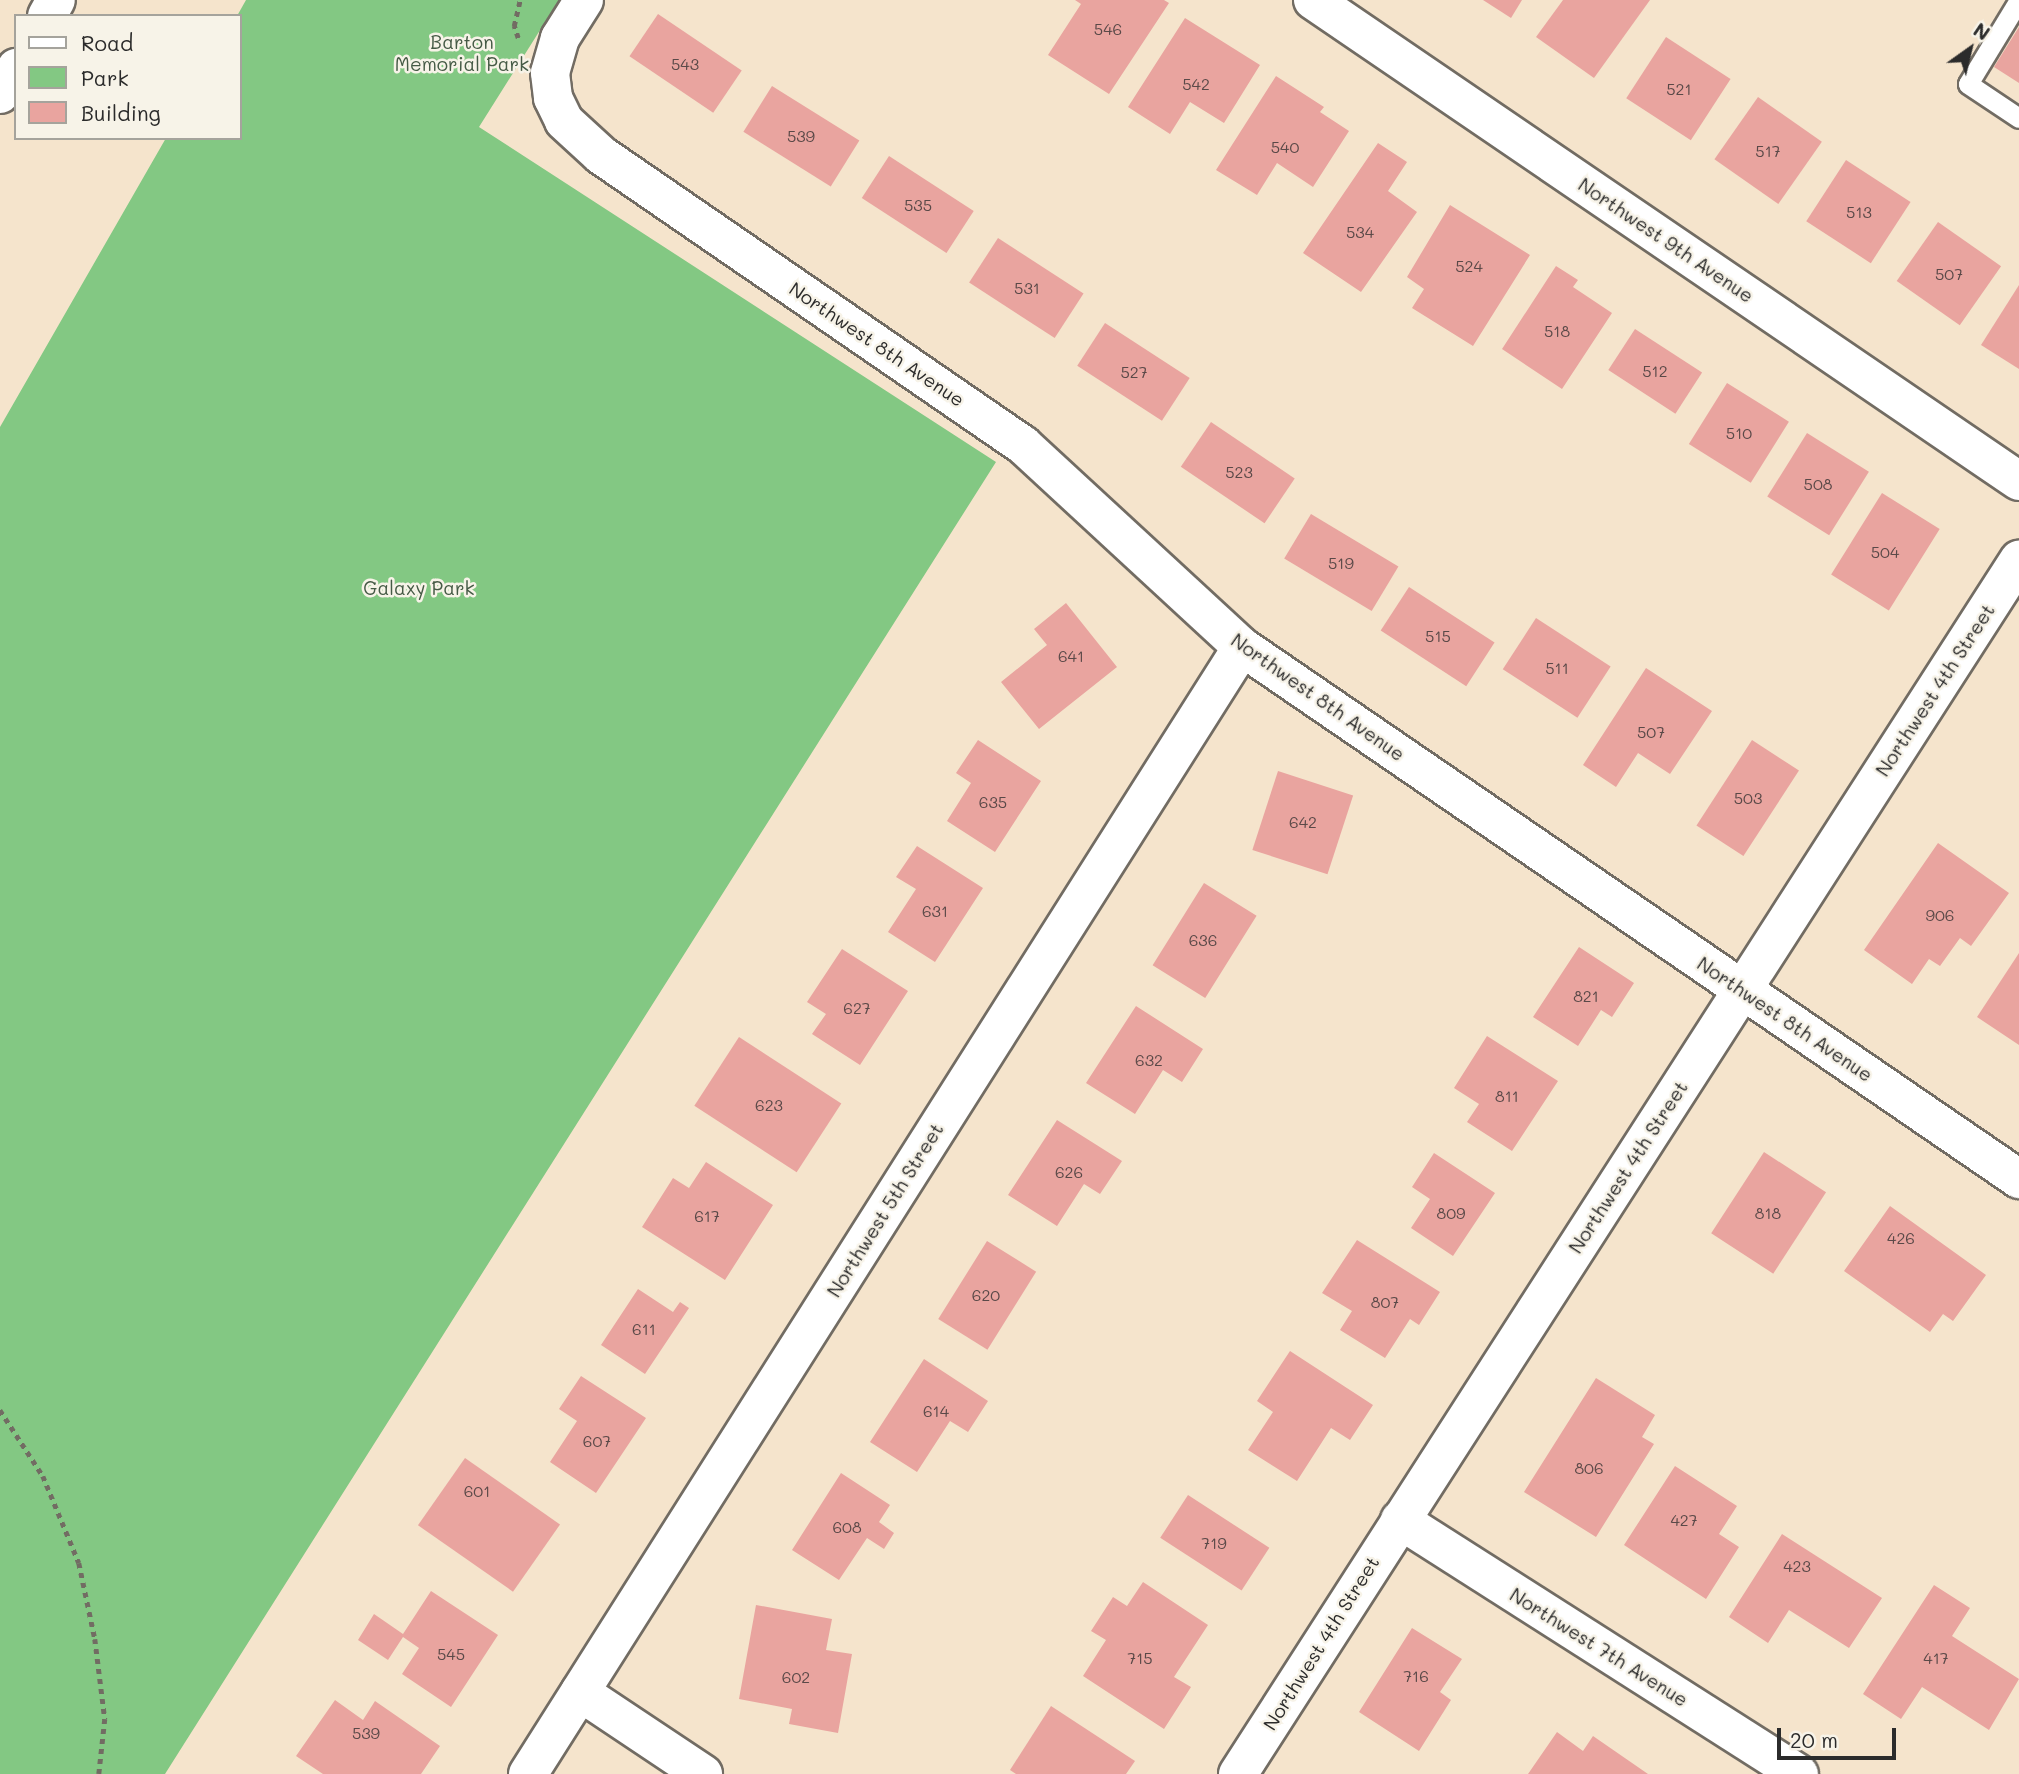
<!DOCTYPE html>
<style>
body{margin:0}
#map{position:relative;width:2019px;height:1774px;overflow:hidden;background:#f5e4cc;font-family:Mali,sans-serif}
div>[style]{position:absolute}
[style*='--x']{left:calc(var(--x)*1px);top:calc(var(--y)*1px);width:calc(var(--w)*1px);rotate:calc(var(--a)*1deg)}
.green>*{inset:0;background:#83c883}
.building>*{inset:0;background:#e9a49f;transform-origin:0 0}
.path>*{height:4.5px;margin-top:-2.25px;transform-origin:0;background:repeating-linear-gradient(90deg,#726c63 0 5px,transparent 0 10px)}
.roads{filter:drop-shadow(2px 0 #726c63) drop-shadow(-2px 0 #726c63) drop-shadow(0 2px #726c63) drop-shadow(0 -2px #726c63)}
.lane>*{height:19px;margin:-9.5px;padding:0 9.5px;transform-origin:9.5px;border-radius:9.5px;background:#fff}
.street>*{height:38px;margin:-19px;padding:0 19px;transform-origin:19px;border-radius:19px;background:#fff}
.highway>*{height:38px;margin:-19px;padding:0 19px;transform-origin:19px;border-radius:19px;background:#fff}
span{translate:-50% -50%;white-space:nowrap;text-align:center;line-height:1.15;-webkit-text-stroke:5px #f7f3e8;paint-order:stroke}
.number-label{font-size:16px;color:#5a4948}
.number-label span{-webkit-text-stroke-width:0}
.park-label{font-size:19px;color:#455a45}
.street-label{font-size:19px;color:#2b2b2b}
.legend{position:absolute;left:14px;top:14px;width:228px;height:126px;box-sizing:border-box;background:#f7f3e8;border:2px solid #a5a39c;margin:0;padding:9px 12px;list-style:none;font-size:21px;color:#2b2b2b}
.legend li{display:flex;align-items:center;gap:14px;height:35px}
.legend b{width:35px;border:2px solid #a5a39c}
.north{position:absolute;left:1935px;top:14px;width:70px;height:70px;-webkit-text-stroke:5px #f7f3e8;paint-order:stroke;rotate:34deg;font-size:19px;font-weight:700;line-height:28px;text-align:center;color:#2b2b2b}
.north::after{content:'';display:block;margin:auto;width:24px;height:32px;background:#2b2b2b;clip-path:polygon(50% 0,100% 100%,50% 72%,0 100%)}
.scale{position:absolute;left:1777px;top:1728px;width:119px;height:32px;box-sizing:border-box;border:4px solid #2b2b2b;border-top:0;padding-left:9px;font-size:21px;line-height:24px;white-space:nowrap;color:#2b2b2b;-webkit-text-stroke:5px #f7f3e8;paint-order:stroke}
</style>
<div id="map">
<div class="green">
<div style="clip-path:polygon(246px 0,559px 0,479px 127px,996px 462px,165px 1774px,0 1774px,0 427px,166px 138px,240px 138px,240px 16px,237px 16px)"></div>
</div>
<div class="building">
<div style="clip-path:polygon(1075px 0,1164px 0,1169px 3px,1109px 94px,1048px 55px,1081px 4px)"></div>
<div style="clip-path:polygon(1483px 0,1522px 0,1511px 18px)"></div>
<div style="clip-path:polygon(1563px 0,1650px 0,1594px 78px,1536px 37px)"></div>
<div style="left:658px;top:14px;width:101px;height:51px;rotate:34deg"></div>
<div style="clip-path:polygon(1185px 18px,1260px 65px,1224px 123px,1190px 102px,1170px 134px,1128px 107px)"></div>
<div style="clip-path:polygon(2019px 27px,2019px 83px,1994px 67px)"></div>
<div style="left:1666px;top:37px;width:77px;height:73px;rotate:33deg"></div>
<div style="clip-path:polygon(1276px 76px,1324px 107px,1320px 112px,1349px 131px,1313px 187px,1277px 163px,1257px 195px,1216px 170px)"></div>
<div style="left:772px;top:86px;width:103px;height:54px;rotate:32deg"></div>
<div style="left:1758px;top:97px;width:78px;height:76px;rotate:35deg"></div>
<div style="clip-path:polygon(1378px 143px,1407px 162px,1388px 191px,1417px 212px,1361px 292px,1303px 253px)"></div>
<div style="left:889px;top:156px;width:101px;height:50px;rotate:33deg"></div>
<div style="left:1846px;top:160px;width:77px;height:73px;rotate:33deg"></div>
<div style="clip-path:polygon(1450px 205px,1530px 255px,1473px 346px,1412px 308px,1424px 289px,1407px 277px)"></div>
<div style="left:1938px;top:222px;width:77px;height:72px;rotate:35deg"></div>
<div style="left:998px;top:238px;width:102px;height:53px;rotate:33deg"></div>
<div style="clip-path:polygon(1556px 266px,1578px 280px,1573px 287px,1612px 313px,1562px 389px,1502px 349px)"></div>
<div style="clip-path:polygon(2019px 285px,2019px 369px,1981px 345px)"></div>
<div style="left:1105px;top:323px;width:101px;height:51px;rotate:33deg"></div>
<div style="left:1635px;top:329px;width:80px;height:49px;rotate:33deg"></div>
<div style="left:1727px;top:383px;width:73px;height:72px;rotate:32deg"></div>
<div style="left:1211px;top:422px;width:101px;height:54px;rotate:34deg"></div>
<div style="left:1807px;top:433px;width:73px;height:75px;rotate:32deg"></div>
<div style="left:1882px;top:493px;width:68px;height:96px;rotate:32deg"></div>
<div style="left:1311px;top:514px;width:102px;height:52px;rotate:31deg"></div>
<div style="left:1409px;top:587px;width:102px;height:52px;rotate:33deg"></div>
<div style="clip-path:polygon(1066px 603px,1117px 667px,1039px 729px,1001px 682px,1047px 645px,1034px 629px)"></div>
<div style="left:1536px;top:618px;width:89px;height:61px;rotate:33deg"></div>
<div style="clip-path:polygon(1646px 668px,1712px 711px,1670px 774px,1638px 753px,1616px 787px,1583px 765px)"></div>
<div style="clip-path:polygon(978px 740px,1041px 781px,995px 852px,947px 821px,971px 783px,956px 773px)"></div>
<div style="left:1752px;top:740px;width:56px;height:102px;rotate:33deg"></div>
<div style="left:1278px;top:771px;width:79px;height:83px;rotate:18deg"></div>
<div style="clip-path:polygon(1938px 843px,2009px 893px,1971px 946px,1960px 938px,1940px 966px,1929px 959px,1912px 984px,1864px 950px)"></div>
<div style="clip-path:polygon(917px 846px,983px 888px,935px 962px,888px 932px,916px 889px,896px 877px)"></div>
<div style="left:1204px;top:883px;width:62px;height:97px;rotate:32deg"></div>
<div style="clip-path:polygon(1579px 947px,1634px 983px,1612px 1017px,1601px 1010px,1578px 1046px,1533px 1017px)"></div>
<div style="clip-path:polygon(842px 949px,908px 991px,860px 1065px,812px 1034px,826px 1014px,807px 1002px)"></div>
<div style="clip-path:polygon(2019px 953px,2019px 1045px,1977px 1017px)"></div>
<div style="clip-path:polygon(1136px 1006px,1203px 1049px,1182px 1082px,1163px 1070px,1135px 1114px,1086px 1083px)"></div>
<div style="clip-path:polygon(1487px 1036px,1558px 1081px,1512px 1151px,1467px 1122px,1479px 1104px,1454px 1088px)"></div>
<div style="left:739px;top:1037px;width:122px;height:82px;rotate:33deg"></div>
<div style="clip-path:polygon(1057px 1120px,1122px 1161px,1100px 1194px,1084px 1184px,1057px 1226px,1008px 1195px)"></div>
<div style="left:1764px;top:1152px;width:74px;height:97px;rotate:33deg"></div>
<div style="clip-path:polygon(1434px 1153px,1495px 1193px,1453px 1256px,1411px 1228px,1430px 1199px,1412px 1187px)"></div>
<div style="clip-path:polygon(706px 1162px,773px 1205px,725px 1280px,642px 1227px,673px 1178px,689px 1188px)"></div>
<div style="clip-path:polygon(1890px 1206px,1986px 1275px,1953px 1321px,1943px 1314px,1930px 1332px,1844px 1271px)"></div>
<div style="clip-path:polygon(1357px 1240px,1440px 1292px,1419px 1325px,1410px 1319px,1385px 1358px,1340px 1330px,1352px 1311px,1322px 1293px)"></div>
<div style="left:987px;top:1241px;width:58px;height:92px;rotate:32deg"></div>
<div style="clip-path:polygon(638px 1289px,673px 1312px,680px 1302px,689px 1308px,645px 1374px,601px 1345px)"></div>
<div style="clip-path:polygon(1290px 1351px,1373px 1405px,1350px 1440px,1331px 1428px,1297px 1481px,1248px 1450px,1273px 1412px,1257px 1401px)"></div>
<div style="clip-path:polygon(924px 1359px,988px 1401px,968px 1432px,950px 1421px,917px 1472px,870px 1442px)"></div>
<div style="clip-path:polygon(581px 1376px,646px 1418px,596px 1493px,550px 1462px,577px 1421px,559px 1409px)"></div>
<div style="clip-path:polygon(1596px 1378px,1655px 1415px,1642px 1437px,1654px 1444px,1596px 1537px,1524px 1492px)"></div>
<div style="left:465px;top:1458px;width:116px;height:82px;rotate:35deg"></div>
<div style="clip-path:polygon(1675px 1466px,1737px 1506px,1719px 1534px,1739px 1547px,1706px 1599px,1624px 1545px)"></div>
<div style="clip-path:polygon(841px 1473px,890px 1505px,879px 1522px,894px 1533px,884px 1549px,867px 1538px,839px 1580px,792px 1550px)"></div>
<div style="left:1188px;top:1495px;width:97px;height:51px;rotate:33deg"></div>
<div style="clip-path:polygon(1782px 1534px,1882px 1598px,1849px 1648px,1789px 1610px,1768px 1643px,1729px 1617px)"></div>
<div style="clip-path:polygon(1143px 1582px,1208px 1625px,1174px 1677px,1191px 1687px,1164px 1729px,1083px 1676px,1106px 1640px,1091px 1631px,1113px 1597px,1127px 1606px)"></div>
<div style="clip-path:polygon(1934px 1585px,1970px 1608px,1952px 1636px,2019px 1679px,1989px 1730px,1922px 1687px,1901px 1719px,1863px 1694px)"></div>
<div style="clip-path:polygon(431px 1591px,498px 1635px,451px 1707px,402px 1674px,419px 1648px,403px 1637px,388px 1660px,358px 1640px,374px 1614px,403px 1634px)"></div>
<div style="clip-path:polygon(756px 1605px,832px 1619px,826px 1650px,852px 1654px,838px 1733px,789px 1724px,792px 1709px,739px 1699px)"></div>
<div style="clip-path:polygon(1412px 1628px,1462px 1659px,1440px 1692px,1451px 1700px,1419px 1751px,1359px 1712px)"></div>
<div style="clip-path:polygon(335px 1700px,363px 1720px,375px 1701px,440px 1746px,421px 1774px,323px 1774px,296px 1756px)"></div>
<div style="clip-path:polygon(1051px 1706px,1135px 1761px,1126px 1774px,1016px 1774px,1010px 1770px)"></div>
<div style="clip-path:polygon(1557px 1732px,1583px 1751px,1593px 1736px,1648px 1774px,1528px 1774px)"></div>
</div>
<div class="path">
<div style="--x:518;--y:38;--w:13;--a:-108"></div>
<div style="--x:514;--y:26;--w:27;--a:-77"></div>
<div style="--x:0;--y:1410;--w:79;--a:56.9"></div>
<div style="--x:43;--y:1476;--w:94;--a:67.5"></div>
<div style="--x:79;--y:1563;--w:78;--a:78.1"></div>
<div style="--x:95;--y:1639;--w:81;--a:82.9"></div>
<div style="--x:105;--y:1719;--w:55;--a:96.2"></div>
</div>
<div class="roads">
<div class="lane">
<div style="--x:2019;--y:0;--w:98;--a:121.3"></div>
<div style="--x:1968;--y:84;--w:61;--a:33.7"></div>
</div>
<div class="street">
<div style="--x:584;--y:0;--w:45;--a:122.3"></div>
<div style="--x:560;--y:38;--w:36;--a:106"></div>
<div style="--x:550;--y:73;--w:25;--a:83"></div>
<div style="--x:553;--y:98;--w:25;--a:64"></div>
<div style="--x:564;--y:121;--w:50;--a:42.6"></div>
<div style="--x:601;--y:155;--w:512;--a:34.5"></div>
<div style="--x:1023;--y:445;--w:298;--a:42.7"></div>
<div style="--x:1242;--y:647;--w:942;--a:34.4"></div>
<div style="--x:1313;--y:0;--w:854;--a:34.27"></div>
<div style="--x:1400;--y:1520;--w:473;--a:32.5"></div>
<div style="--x:580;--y:1692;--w:148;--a:33.7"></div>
<div style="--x:528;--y:1774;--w:1334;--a:-57.64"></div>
<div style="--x:1238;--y:1774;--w:1444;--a:-57.25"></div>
</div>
<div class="highway">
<div style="--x:47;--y:16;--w:18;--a:-61"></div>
<div style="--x:0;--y:94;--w:31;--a:-58"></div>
</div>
</div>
<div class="number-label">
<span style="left:1108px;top:29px">546</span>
<span style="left:685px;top:64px">543</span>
<span style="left:1196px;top:84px">542</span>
<span style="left:1679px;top:89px">521</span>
<span style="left:801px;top:136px">539</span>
<span style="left:1285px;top:147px">540</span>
<span style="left:1768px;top:151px">517</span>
<span style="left:918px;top:205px">535</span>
<span style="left:1859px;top:212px">513</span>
<span style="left:1360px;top:232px">534</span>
<span style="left:1469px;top:266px">524</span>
<span style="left:1949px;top:274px">507</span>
<span style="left:1027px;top:288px">531</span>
<span style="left:1557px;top:331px">518</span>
<span style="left:1655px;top:371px">512</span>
<span style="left:1134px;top:372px">527</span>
<span style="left:1739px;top:433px">510</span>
<span style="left:1239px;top:472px">523</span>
<span style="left:1818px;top:484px">508</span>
<span style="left:1885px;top:552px">504</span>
<span style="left:1341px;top:563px">519</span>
<span style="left:1438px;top:636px">515</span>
<span style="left:1071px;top:656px">641</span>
<span style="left:1557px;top:668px">511</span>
<span style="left:1651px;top:732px">507</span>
<span style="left:1748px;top:798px">503</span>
<span style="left:993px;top:802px">635</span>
<span style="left:1303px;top:822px">642</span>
<span style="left:935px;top:911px">631</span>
<span style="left:1940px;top:915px">906</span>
<span style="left:1203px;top:940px">636</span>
<span style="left:1586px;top:996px">821</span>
<span style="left:857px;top:1008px">627</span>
<span style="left:1149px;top:1060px">632</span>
<span style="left:1507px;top:1096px">811</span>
<span style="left:769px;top:1105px">623</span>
<span style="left:1069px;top:1172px">626</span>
<span style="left:1451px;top:1213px">809</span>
<span style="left:1768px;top:1213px">818</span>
<span style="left:707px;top:1216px">617</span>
<span style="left:1901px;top:1238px">426</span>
<span style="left:986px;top:1295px">620</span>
<span style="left:1385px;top:1302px">807</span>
<span style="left:644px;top:1329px">611</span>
<span style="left:936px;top:1411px">614</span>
<span style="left:597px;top:1441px">607</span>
<span style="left:1589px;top:1468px">806</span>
<span style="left:477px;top:1491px">601</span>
<span style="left:1684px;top:1520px">427</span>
<span style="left:847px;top:1527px">608</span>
<span style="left:1214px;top:1543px">719</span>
<span style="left:1797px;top:1566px">423</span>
<span style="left:451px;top:1654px">545</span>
<span style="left:1140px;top:1658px">715</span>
<span style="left:1936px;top:1658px">417</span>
<span style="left:1416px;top:1676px">716</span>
<span style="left:796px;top:1677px">602</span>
<span style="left:366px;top:1733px">539</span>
</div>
<div class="park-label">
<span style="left:462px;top:53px">Barton<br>Memorial Park</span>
<span style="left:419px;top:588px">Galaxy Park</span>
</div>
<div class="street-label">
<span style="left:1666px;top:240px;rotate:34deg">Northwest 9th Avenue</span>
<span style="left:877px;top:344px;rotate:34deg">Northwest 8th Avenue</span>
<span style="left:1935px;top:690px;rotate:-57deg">Northwest 4th Street</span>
<span style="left:1318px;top:697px;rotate:35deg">Northwest 8th Avenue</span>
<span style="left:1785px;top:1019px;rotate:34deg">Northwest 8th Avenue</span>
<span style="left:1628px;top:1167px;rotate:-57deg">Northwest 4th Street</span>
<span style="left:885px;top:1210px;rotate:-58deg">Northwest 5th Street</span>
<span style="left:1321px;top:1643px;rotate:-58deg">Northwest 4th Street</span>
<span style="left:1599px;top:1647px;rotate:32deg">Northwest 7th Avenue</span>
</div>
<ul class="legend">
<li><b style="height:9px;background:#fff"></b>Road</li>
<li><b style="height:19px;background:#83c883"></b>Park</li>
<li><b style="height:19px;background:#e9a49f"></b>Building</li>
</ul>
<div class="north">N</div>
<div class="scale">20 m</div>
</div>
